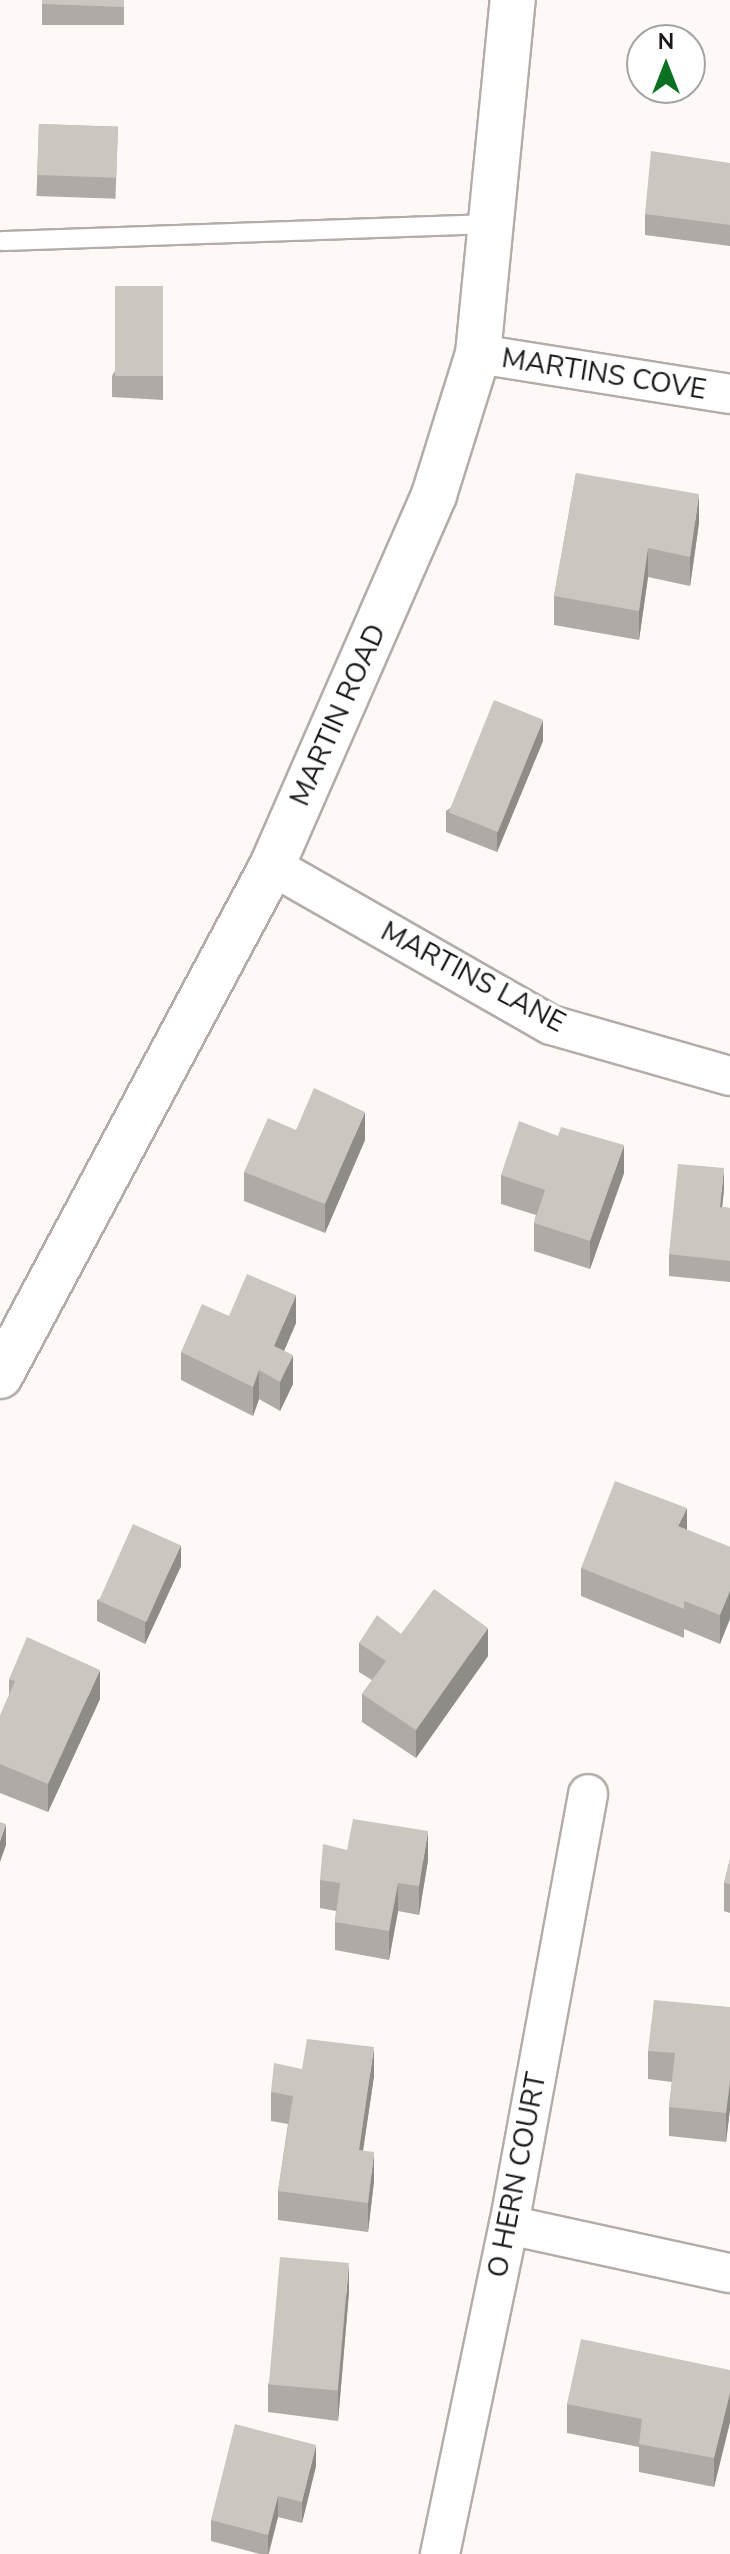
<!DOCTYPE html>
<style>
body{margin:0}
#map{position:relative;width:730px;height:2554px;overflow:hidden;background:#fef9f7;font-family:"Nunito Sans",sans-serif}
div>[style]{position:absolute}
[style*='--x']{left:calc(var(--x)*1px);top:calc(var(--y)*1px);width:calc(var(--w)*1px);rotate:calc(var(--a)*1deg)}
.roads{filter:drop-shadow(2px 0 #b5aca9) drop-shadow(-2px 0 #b5aca9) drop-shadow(0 2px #b5aca9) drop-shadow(0 -2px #b5aca9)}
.service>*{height:18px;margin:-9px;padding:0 9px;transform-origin:9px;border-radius:9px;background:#fff}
.minor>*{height:38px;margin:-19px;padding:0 19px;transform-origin:19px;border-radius:19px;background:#fff}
.tertiary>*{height:44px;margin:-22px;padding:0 22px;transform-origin:22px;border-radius:22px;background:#fff}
.wall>*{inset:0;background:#afaaa5;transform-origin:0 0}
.shaded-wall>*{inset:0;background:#8f8b86}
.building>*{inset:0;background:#ccc6c0;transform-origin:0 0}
span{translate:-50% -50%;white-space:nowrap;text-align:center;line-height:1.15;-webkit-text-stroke:7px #fff;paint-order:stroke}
.street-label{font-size:28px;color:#1c1918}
.north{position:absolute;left:626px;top:24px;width:80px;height:80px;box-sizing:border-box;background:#fff;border:2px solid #a4a3a3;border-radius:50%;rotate:0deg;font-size:22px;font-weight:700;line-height:32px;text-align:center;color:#1c1918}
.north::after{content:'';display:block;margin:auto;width:28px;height:36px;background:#0b7122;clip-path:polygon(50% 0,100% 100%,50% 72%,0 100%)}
</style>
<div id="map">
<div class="roads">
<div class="service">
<div style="--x:2;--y:241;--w:487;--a:-2"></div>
</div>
<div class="minor">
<div style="--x:478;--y:354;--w:255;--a:9"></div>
<div style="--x:272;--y:866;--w:321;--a:29.7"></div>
<div style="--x:551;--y:1025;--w:186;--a:15.9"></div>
<div style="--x:509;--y:2225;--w:226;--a:12.3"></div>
<div style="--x:440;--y:2554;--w:336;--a:-78.2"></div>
<div style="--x:509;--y:2225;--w:438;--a:-79.6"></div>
</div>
<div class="tertiary">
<div style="--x:0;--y:1376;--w:578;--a:-61.93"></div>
<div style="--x:272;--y:866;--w:405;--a:-66.4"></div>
<div style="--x:434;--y:495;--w:148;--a:-72.7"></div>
<div style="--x:478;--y:354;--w:356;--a:-84.4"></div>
</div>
</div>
<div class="wall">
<div style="left:42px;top:0;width:82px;height:25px"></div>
<div style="left:39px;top:124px;width:79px;height:72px;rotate:2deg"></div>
<div style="clip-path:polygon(730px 163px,730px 246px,645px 235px,645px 214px)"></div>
<div style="clip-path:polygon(163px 286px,163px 400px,112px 397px,112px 376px)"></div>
<div style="clip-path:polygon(576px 473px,699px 523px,690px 586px,648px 577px,639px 640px,554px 625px,554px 596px)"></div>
<div style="clip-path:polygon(543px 741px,497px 852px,446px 832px,446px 811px)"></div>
<div style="clip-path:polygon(296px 1130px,365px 1140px,325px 1233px,244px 1201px,244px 1172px)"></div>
<div style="clip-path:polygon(624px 1173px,590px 1269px,534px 1251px,534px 1223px,536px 1215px,501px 1204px,501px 1175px)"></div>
<div style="clip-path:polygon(724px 1189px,722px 1207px,730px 1208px,730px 1282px,669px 1276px,669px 1254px)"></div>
<div style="clip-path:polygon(229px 1316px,296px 1323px,284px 1351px,293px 1384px,280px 1411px,259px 1399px,253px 1416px,181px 1380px,181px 1352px)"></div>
<div style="clip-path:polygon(687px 1530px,730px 1547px,720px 1644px,684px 1629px,684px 1638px,581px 1596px,581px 1568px)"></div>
<div style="clip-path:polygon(181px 1566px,145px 1644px,97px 1621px,97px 1600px)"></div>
<div style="clip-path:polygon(401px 1634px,488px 1656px,416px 1758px,362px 1722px,362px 1694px,372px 1680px,359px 1672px,359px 1643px)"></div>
<div style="clip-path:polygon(9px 1679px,100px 1699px,48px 1812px,0 1793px,0 1716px,9px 1695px)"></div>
<div style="clip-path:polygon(347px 1850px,428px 1860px,419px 1915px,398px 1911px,389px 1960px,335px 1950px,335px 1922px,336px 1911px,320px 1908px,320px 1880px)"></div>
<div style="clip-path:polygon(730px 1859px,730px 1913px,724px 1911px,724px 1883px)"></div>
<div style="clip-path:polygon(730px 2007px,730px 2109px,726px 2142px,669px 2136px,669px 2107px,672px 2082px,648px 2079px,648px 2051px)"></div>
<div style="clip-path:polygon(302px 2069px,374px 2076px,363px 2150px,374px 2181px,368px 2232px,278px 2220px,278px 2191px,288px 2124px,271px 2121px,271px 2092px)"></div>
<div style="clip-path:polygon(349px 2292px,338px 2421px,268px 2412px,268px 2384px)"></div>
<div style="clip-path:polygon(730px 2370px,730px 2422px,714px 2487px,639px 2472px,639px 2447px,567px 2433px,567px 2404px)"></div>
<div style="clip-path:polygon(316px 2466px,302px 2523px,278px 2517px,269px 2554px,260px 2554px,211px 2541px,211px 2520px)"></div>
</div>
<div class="shaded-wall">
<div style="clip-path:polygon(699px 494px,699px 523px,690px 586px,690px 557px)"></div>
<div style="clip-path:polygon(648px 548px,648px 577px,639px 640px,639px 611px)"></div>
<div style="clip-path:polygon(543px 720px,543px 741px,497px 852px,497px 831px)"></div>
<div style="clip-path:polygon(365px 1112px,365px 1140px,325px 1233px,325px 1204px)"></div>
<div style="clip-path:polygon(624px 1145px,624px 1173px,590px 1269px,590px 1241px)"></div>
<div style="clip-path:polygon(724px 1168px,724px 1189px,720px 1228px,720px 1207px)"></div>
<div style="clip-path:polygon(296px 1295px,296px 1323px,274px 1374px,274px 1346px)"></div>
<div style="clip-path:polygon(293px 1355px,293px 1384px,280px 1411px,280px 1382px)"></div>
<div style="clip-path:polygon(259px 1370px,259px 1399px,253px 1416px,253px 1387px)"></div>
<div style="clip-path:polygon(687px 1508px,687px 1537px,678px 1526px)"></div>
<div style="clip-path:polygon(181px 1545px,181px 1566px,145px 1644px,145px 1623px)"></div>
<div style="clip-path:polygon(730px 1590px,730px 1619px,720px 1644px,720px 1615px)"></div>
<div style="clip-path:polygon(488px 1628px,488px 1656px,416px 1758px,416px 1730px)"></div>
<div style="clip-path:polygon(100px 1670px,100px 1699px,48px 1812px,48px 1784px)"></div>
<div style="clip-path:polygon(6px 1824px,6px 1845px,0 1862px,0 1841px)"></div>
<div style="clip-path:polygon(428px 1831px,428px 1860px,419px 1915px,419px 1886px)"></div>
<div style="clip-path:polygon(398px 1883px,398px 1911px,389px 1960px,389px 1931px)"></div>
<div style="clip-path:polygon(374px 2047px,374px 2076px,359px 2178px,359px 2150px)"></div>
<div style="clip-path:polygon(730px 2081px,730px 2109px,726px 2142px,726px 2113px)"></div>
<div style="clip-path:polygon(374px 2152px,374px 2181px,368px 2232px,368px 2203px)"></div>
<div style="clip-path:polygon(349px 2263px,349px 2292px,338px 2421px,338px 2392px)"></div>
<div style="clip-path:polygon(730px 2393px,730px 2422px,714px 2487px,714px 2458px)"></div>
<div style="clip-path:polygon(316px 2445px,316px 2466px,302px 2523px,302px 2502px)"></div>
<div style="clip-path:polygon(278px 2496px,278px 2517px,268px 2554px,268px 2535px)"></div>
</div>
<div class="building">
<div style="clip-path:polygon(42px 0,124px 0,124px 7px,42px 4px)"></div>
<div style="left:39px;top:124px;width:79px;height:51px;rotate:2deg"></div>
<div style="clip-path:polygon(651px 151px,730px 163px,730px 225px,645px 214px)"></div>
<div style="left:115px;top:286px;width:48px;height:90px"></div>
<div style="clip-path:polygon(576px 473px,699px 494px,690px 557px,648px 548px,639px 611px,554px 596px)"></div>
<div style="left:494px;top:700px;width:53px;height:121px;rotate:22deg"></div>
<div style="clip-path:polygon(314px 1088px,365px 1112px,325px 1204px,244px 1172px,268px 1118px,296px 1130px)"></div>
<div style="clip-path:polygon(519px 1121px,558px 1136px,561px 1127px,624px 1145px,590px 1241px,534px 1223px,545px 1190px,501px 1175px)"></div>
<div style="clip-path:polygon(678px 1164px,724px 1168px,720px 1207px,730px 1208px,730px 1261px,669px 1254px)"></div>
<div style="clip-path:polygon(247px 1274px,296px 1295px,274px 1346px,293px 1355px,280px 1382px,259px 1370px,253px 1387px,181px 1352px,202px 1304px,229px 1316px)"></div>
<div style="clip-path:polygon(615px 1481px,687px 1508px,678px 1526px,730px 1547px,730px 1590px,720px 1615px,684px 1601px,684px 1609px,581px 1568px)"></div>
<div style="left:133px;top:1524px;width:52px;height:84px;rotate:24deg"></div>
<div style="clip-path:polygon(434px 1589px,488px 1628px,416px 1730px,362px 1694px,386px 1661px,359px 1643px,377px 1615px,401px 1634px)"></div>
<div style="clip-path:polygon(27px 1637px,100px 1670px,48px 1784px,0 1764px,0 1716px,15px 1681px,9px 1679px)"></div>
<div style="clip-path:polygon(353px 1819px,428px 1831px,419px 1886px,398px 1883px,389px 1931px,335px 1922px,340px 1883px,320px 1880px,323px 1844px,347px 1850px)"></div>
<div style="clip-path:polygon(0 1822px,6px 1824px,0 1841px)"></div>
<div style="clip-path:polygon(730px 1859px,730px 1884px,724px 1883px)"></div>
<div style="clip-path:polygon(654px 2000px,730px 2007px,730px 2081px,726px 2113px,669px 2107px,675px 2053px,648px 2051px)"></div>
<div style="clip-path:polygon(307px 2039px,374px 2047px,359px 2150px,374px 2152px,368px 2203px,278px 2191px,293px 2096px,271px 2092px,274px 2063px,302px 2069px)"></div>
<div style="left:280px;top:2257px;width:69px;height:128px;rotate:5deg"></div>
<div style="clip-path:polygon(581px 2339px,730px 2370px,730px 2393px,714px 2458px,639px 2444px,642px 2419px,567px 2404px)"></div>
<div style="clip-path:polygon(235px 2424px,316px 2445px,302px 2502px,278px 2496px,268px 2535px,211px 2520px)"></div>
</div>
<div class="street-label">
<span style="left:604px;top:374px;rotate:9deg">MARTINS COVE</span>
<span style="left:338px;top:715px;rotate:-66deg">MARTIN ROAD</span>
<span style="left:473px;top:977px;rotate:28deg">MARTINS LANE</span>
<span style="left:517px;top:2175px;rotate:-79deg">O HERN COURT</span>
</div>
<div class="north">N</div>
</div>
